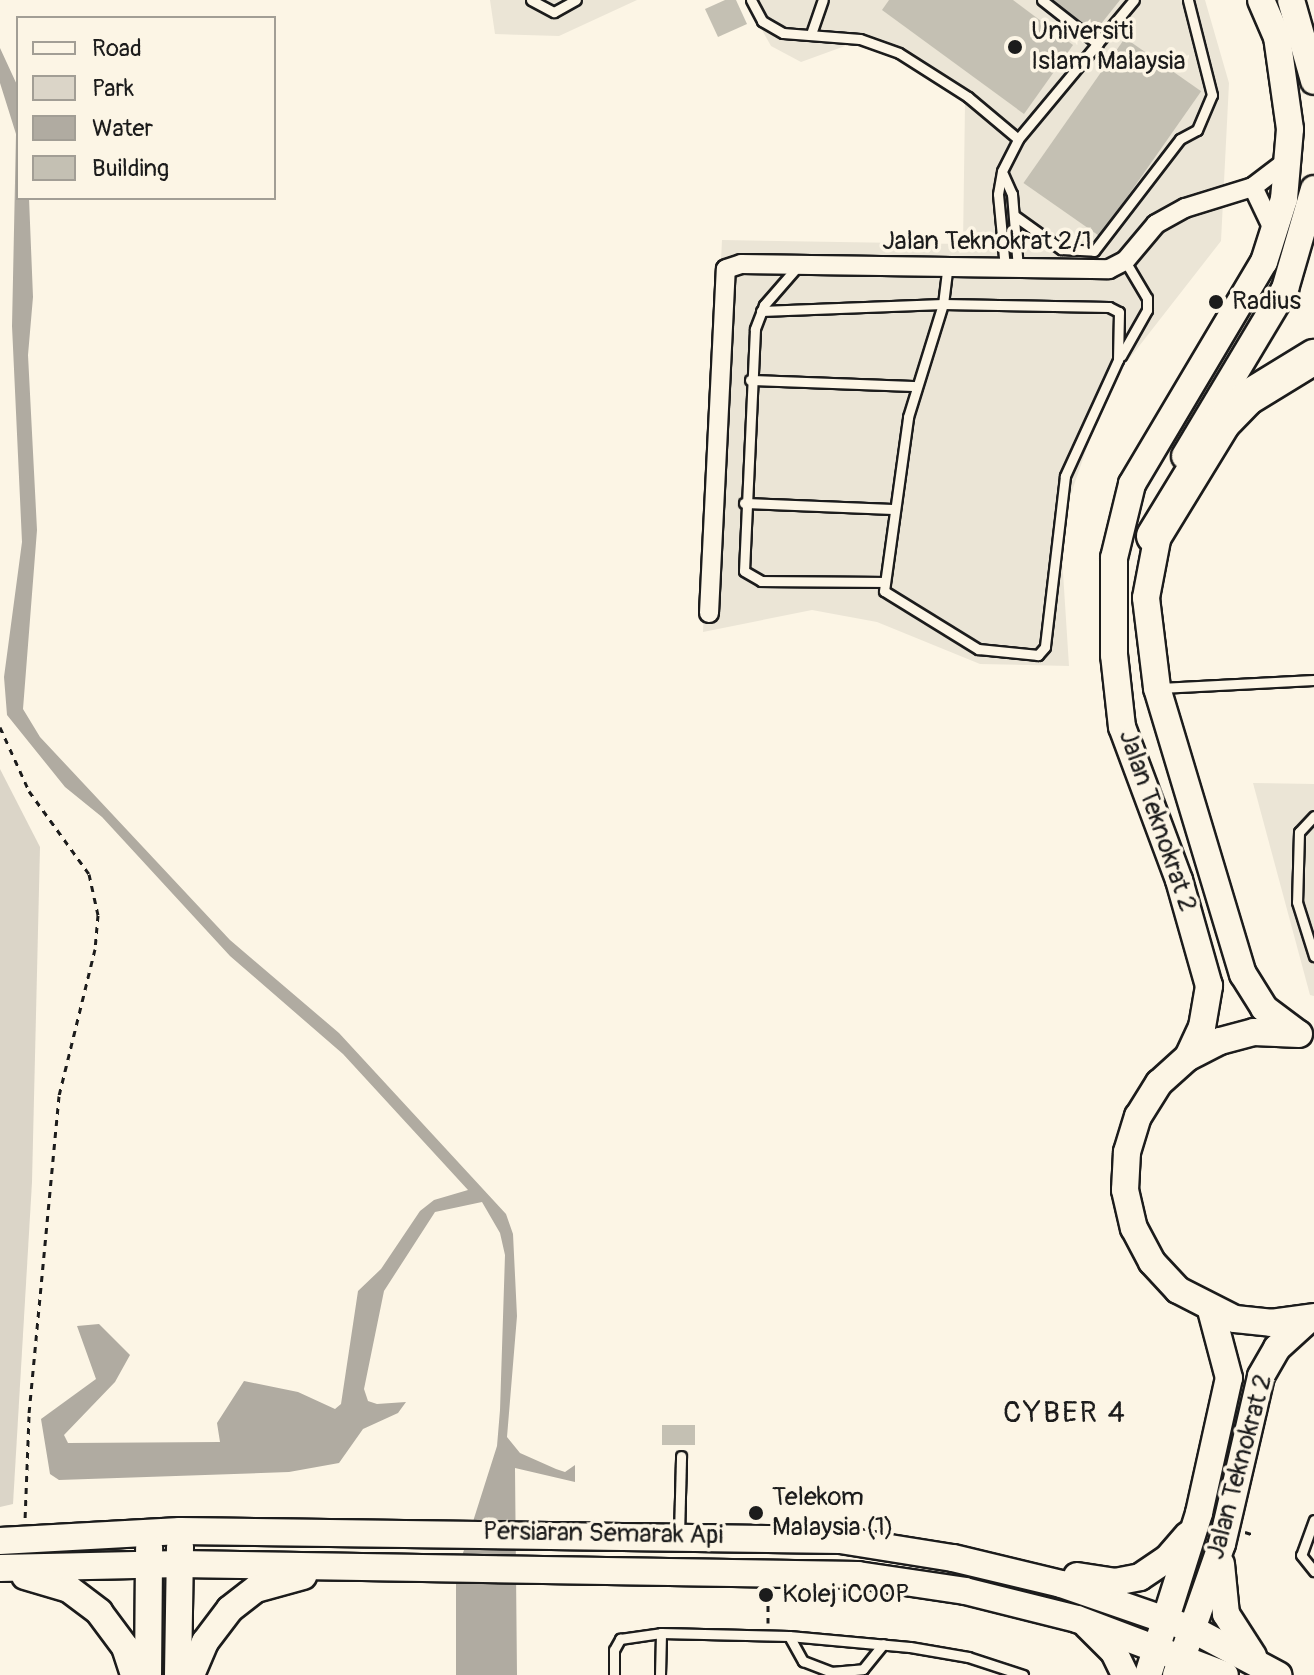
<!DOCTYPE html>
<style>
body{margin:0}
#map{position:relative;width:1314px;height:1675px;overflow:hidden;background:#fcf5e5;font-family:Pangolin,sans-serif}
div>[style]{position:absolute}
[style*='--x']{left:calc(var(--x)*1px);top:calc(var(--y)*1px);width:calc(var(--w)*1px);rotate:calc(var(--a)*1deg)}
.built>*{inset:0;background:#ebe5d6}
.green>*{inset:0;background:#dbd5c8}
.water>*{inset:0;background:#b0aba1}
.building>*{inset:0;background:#c4c0b3;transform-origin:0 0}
.path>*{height:3px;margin-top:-1.5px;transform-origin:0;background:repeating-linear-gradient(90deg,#1c1c1c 0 6px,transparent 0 12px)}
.roads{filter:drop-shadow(2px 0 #1c1c1c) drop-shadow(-2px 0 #1c1c1c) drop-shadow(0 2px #1c1c1c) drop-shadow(0 -2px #1c1c1c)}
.lane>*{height:9px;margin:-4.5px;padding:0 4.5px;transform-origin:4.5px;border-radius:4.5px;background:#fcf5e5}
.street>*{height:18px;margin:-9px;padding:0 9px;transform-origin:9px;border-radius:9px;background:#fcf5e5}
.secondary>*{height:26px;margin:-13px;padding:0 13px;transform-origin:13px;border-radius:13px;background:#fcf5e5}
.highway>*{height:34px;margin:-17px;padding:0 17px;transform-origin:17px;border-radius:17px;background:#fcf5e5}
.dots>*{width:22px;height:22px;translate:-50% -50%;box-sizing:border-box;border:4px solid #fcf5e5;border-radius:50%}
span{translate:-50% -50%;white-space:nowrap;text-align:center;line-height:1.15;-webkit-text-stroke:7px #fcf5e5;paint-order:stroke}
.poi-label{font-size:26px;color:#1c1c1c}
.left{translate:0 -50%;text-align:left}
.street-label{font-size:26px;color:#1c1c1c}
.quarter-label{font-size:30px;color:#1c1c1c;letter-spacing:2px}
.legend{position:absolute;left:16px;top:16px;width:260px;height:184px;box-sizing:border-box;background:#fcf5e5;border:2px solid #a29e95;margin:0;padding:10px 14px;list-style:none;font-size:24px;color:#1c1c1c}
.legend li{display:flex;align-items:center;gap:16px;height:40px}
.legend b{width:40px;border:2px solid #a29e95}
</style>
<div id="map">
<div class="built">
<div style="clip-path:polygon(490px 0,637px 0,559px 36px,495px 34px)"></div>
<div style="clip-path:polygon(745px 0,1205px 0,1229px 83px,1221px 241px,1108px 386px,1060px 526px,1069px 666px,980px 664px,877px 622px,812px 610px,703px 632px,722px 240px,963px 244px,965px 104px,903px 60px,856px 42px,801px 62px,771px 46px)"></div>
<div style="clip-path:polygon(1253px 783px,1314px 784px,1314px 996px,1310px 995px)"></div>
</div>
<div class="green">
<div style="clip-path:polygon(0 769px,40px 847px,32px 1182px,13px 1504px,0 1507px)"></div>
</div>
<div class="water">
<div style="clip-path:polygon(0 48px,18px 87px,18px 198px,29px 198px,33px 297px,28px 355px,37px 530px,23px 709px,40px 737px,230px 940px,339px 1033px,506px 1214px,513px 1234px,517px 1316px,507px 1437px,520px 1453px,556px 1469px,565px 1472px,575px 1465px,575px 1482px,515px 1468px,517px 1675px,456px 1675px,456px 1575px,497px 1446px,500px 1410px,505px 1255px,500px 1233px,482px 1202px,435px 1212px,384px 1291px,364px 1389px,368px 1401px,377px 1404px,406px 1402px,398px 1413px,363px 1429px,339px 1463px,289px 1472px,59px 1480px,50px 1474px,41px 1419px,96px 1379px,77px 1326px,99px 1324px,130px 1355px,115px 1382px,64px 1435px,68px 1443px,220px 1442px,217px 1423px,244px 1381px,298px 1392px,335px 1409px,341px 1404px,358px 1291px,381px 1269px,420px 1211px,434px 1200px,468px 1190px,343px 1054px,230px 956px,102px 817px,65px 787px,7px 715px,4px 677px,22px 542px,12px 326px,16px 134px,0 83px)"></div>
</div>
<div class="building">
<div style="clip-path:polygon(725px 0,736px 0,747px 24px,718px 37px,705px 9px)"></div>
<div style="clip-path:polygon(889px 0,1013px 0,1073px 45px,1024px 114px,882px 10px)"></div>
<div style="clip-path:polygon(1048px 0,1120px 0,1093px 34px)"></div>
<div style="left:1125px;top:38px;width:93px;height:177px;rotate:35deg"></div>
<div style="left:662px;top:1425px;width:33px;height:20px"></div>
</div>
<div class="path">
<div style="--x:0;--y:727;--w:70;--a:65.6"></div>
<div style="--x:29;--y:791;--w:102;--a:54.1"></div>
<div style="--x:89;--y:874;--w:42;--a:77.6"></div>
<div style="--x:98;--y:915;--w:34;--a:95"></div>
<div style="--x:95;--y:949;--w:151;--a:103.8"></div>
<div style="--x:59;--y:1096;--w:321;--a:95.4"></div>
<div style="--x:29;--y:1416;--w:103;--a:92.2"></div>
<div style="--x:1245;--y:1532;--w:9;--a:18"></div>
<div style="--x:768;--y:1623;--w:28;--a:-90"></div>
</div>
<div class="roads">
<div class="lane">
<div style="--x:531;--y:0;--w:26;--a:28"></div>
<div style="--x:554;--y:12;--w:25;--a:-29"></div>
<div style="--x:751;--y:0;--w:24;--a:62"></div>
<div style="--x:762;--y:21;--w:24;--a:30"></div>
<div style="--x:783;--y:33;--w:77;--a:4.5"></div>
<div style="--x:860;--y:39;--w:41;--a:19.7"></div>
<div style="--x:899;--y:53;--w:82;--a:32.5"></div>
<div style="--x:968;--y:97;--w:65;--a:40"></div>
<div style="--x:1042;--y:0;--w:71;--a:38.2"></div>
<div style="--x:811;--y:34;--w:36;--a:-71"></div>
<div style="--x:1003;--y:174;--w:22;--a:66"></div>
<div style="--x:1012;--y:194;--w:74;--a:85.4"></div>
<div style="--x:1015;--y:216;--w:57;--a:35.7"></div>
<div style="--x:1061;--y:249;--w:33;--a:3"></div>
<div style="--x:1094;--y:251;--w:141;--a:-52.5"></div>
<div style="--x:1180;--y:139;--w:19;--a:-28"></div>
<div style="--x:1197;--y:130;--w:38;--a:-67"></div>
<div style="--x:1212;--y:95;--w:98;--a:-104.2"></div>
<div style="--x:798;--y:266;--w:52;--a:131.1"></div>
<div style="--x:764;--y:305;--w:26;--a:111"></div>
<div style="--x:755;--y:329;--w:242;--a:92.6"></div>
<div style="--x:744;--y:571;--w:20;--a:30"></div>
<div style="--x:761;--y:581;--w:122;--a:0.5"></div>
<div style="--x:1005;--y:268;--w:74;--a:-95.4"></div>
<div style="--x:998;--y:194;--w:23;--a:-80"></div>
<div style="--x:1002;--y:171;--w:36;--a:-63"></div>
<div style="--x:1018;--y:139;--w:181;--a:-50.2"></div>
<div style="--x:761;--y:311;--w:182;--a:-2.2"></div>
<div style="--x:943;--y:304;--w:166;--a:1"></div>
<div style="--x:1109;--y:307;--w:11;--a:27"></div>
<div style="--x:1119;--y:312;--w:48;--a:91.2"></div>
<div style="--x:1118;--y:360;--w:128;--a:114.6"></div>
<div style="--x:1065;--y:476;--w:172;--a:96.7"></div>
<div style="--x:1045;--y:647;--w:11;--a:131"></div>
<div style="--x:1038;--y:655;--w:60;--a:-174.3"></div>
<div style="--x:978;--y:649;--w:110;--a:-148.3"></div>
<div style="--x:884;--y:591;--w:176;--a:-82.1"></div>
<div style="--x:908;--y:417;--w:118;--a:-72.8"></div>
<div style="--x:943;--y:304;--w:35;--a:-83"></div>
<div style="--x:1121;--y:356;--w:53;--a:-60.5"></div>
<div style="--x:1147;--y:310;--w:12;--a:-90"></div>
<div style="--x:1147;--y:298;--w:43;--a:-120.7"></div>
<div style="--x:750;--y:380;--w:165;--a:2.1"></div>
<div style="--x:744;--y:503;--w:150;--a:2.3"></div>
<div style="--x:1160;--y:688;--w:154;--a:-3"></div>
<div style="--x:1314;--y:816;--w:22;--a:133"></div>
<div style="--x:1299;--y:832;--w:70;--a:91.6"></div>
<div style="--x:1297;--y:902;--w:57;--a:72.5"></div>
<div style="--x:1314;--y:1520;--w:37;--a:110"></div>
<div style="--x:1301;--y:1555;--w:21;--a:51"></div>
<div style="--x:679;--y:1535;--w:79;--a:-88.5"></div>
<div style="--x:789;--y:1636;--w:29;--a:61"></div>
<div style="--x:803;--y:1661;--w:30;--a:21"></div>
<div style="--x:831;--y:1672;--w:32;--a:-5"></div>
<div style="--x:863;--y:1669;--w:32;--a:-51"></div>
<div style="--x:614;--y:1675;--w:25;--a:-90"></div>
<div style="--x:614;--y:1650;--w:13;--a:-61"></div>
<div style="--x:620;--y:1639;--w:41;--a:-8.3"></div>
<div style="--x:660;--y:1675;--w:42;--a:-88.6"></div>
<div style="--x:661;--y:1633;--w:128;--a:1.3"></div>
<div style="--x:789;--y:1636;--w:121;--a:5.2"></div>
<div style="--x:910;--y:1647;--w:59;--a:9.8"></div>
<div style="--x:968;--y:1657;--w:58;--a:18.1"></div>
</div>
<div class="street">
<div style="--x:1253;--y:187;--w:49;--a:64.5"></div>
<div style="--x:709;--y:613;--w:344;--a:-87.2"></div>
<div style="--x:726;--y:269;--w:16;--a:-18"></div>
<div style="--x:741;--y:264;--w:368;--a:0.8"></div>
<div style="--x:1109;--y:269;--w:18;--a:-27"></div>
<div style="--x:1125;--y:261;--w:48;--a:-50"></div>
<div style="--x:1156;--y:224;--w:33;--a:-29"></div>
<div style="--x:1185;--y:208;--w:71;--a:-17.2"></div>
<div style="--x:1253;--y:187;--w:43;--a:-37.4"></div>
</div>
<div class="secondary">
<div style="--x:1291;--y:0;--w:84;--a:74.1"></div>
<div style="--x:1185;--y:456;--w:195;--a:-59.1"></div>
<div style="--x:1285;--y:289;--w:104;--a:-73.8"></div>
<div style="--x:1161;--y:519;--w:80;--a:100.8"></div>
<div style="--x:1146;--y:598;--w:91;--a:83"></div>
<div style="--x:1157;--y:688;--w:299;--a:73.3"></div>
<div style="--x:1243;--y:974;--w:40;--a:58"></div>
<div style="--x:1264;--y:1008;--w:41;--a:37.1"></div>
<div style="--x:1299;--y:1034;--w:45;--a:-177.5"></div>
<div style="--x:1254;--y:1032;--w:35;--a:165"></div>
<div style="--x:1220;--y:1041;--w:36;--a:153"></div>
<div style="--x:1188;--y:1057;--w:39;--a:138"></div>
<div style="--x:1159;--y:1083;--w:39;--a:122"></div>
<div style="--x:1138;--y:1116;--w:38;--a:107"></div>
<div style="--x:1127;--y:1152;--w:38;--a:93"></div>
<div style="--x:1125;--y:1190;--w:39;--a:77"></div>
<div style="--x:1134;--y:1228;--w:38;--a:62"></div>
<div style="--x:1152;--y:1262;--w:38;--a:47"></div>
<div style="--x:1178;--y:1290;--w:64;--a:27"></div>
<div style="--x:1235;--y:1319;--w:36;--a:6"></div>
<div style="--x:1271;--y:1323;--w:43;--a:-7.9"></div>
<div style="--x:1188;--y:1057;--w:33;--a:-65"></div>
<div style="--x:1202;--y:1027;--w:42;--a:-80.3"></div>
<div style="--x:1209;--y:986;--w:110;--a:-105.8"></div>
<div style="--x:1179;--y:880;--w:163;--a:-110.4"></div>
<div style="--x:1122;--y:727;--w:72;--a:-96.3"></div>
<div style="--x:1114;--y:655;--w:97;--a:-90"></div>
<div style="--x:1114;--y:558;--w:76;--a:-76.3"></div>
<div style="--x:1132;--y:484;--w:258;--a:-59.3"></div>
<div style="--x:1264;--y:262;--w:66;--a:-72.4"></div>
<div style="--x:1284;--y:199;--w:70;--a:-85.1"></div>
<div style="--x:1290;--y:129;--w:93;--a:-98"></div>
<div style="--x:1277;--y:37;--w:40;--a:-113.4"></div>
<div style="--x:0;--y:1541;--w:180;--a:-3.2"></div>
<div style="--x:180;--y:1531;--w:660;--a:0.78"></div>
<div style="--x:840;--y:1540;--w:114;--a:9.1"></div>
<div style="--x:953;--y:1558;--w:111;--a:13.5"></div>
<div style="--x:1061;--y:1584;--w:139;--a:19"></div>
<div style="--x:1192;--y:1629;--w:98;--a:28.1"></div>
<div style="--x:1221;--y:1564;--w:50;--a:84.3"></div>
<div style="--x:1226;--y:1614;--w:50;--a:57.3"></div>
<div style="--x:0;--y:1568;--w:180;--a:-1.3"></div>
<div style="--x:180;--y:1564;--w:678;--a:0.93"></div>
<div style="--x:858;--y:1575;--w:108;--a:8.5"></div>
<div style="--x:965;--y:1591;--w:115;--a:14"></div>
<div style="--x:1077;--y:1619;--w:158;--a:20.7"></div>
<div style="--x:25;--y:1576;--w:46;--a:16.5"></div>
<div style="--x:69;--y:1589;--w:38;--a:37"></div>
<div style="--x:99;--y:1612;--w:44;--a:53.4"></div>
<div style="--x:125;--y:1647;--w:29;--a:72"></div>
<div style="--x:1077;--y:1576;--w:38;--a:9"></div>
<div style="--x:1115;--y:1582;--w:25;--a:-11"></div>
<div style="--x:1140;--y:1577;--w:32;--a:-34"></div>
<div style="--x:1167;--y:1559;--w:32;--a:-49"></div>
<div style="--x:1087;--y:1625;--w:38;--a:45"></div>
<div style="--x:1114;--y:1652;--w:25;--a:64"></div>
<div style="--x:148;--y:1675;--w:127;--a:-89.5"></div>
<div style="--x:178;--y:1675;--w:128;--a:-89.1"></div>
<div style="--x:191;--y:1675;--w:36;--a:-67"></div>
<div style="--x:205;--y:1642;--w:41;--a:-52.9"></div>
<div style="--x:230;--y:1609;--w:33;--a:-38"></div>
<div style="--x:256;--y:1589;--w:49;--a:-15.5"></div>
<div style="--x:1148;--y:1675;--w:170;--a:-72.5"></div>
<div style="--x:1199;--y:1513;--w:138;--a:-77.5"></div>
<div style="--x:1229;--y:1378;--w:70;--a:-104.8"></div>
<div style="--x:1176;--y:1675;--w:139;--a:-70.7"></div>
<div style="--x:1222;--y:1544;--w:172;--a:-76.9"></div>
<div style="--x:1261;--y:1376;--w:32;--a:-60"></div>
<div style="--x:1277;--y:1348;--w:43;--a:-42.2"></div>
</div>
<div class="highway">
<div style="--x:1154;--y:536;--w:132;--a:-58.6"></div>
<div style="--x:1223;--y:423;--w:35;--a:-46"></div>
<div style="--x:1247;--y:398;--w:79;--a:-31.5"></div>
</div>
</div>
<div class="dots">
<div style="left:1015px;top:47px;background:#1c1c1c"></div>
<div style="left:1216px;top:302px;background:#1c1c1c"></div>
<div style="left:756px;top:1513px;background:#1c1c1c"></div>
<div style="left:766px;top:1595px;background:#1c1c1c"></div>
</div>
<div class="poi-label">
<span class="left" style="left:1031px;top:47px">Universiti<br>Islam Malaysia</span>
<span class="left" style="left:1232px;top:302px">Radius</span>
<span class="left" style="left:772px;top:1513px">Telekom<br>Malaysia (1)</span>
<span class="left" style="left:782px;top:1595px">Kolej iCOOP</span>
</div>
<div class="street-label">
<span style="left:987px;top:242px">Jalan Teknokrat 2/1</span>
<span style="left:1157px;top:821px;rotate:71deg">Jalan Teknokrat 2</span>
<span style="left:1240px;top:1467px;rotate:-75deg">Jalan Teknokrat 2</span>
<span style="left:603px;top:1534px;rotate:1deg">Persiaran Semarak Api</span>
</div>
<div class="quarter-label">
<span style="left:1065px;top:1413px">CYBER 4</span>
</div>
<ul class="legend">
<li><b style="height:10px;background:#fcf5e5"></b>Road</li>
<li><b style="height:22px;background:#dbd5c8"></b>Park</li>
<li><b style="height:22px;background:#b0aba1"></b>Water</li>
<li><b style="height:22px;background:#c4c0b3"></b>Building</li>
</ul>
</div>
